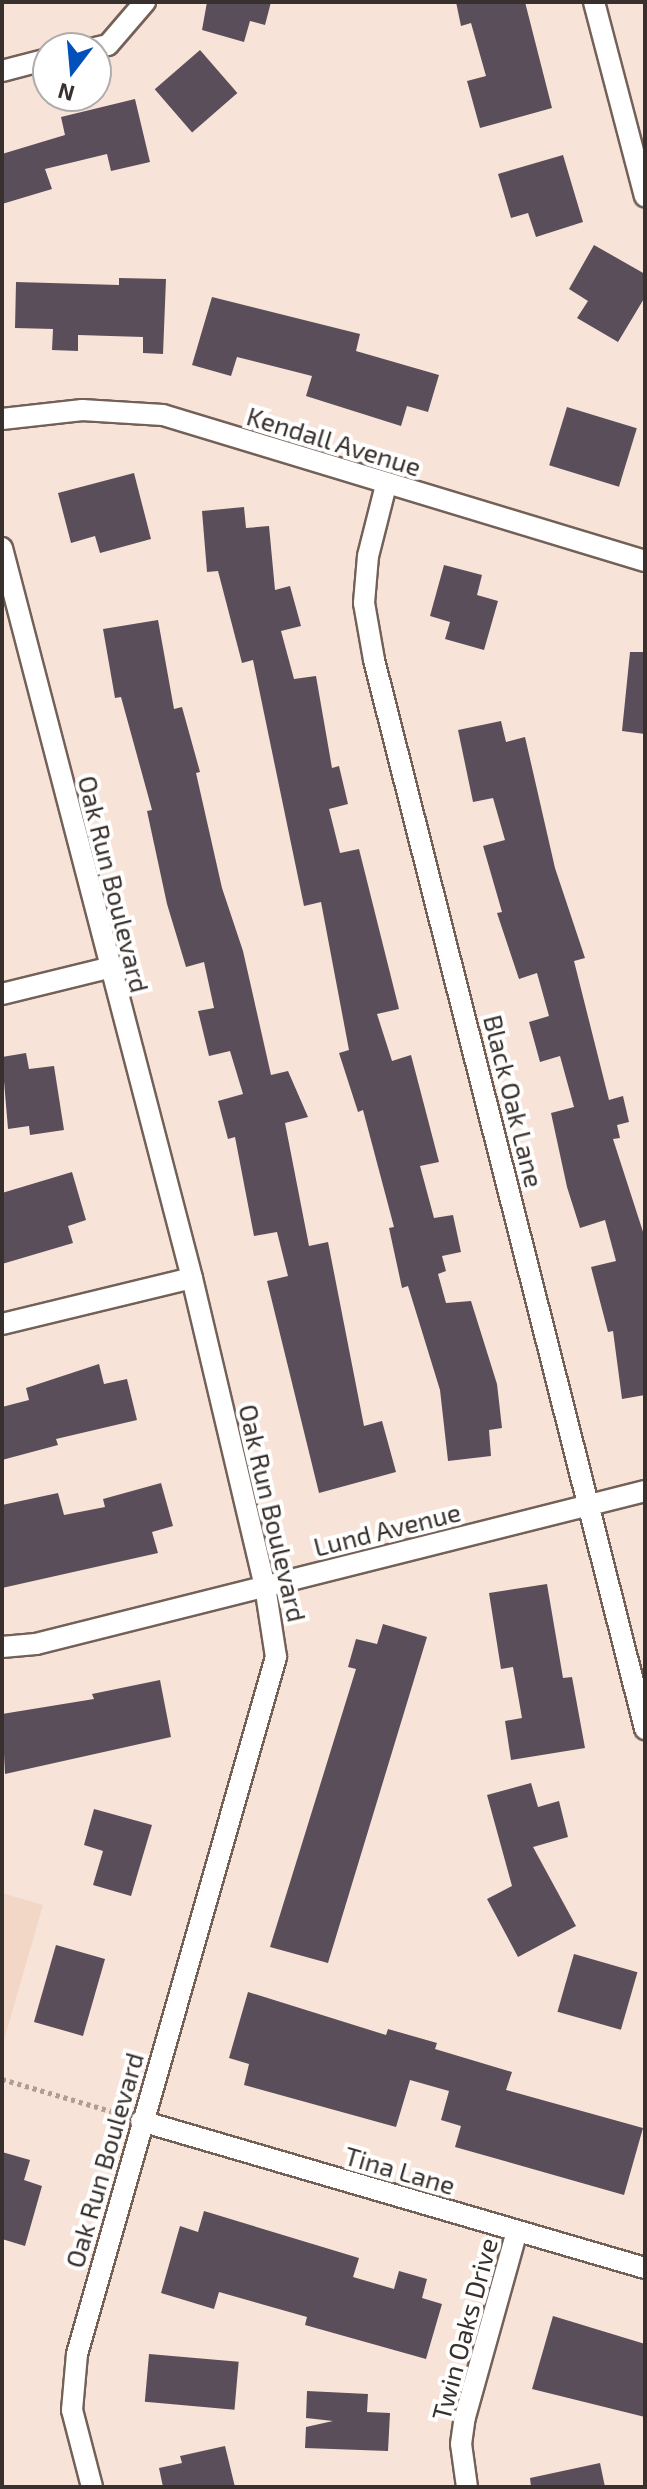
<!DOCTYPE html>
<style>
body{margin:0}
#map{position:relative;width:647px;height:2489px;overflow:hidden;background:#f8e3d8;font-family:"Exo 2",sans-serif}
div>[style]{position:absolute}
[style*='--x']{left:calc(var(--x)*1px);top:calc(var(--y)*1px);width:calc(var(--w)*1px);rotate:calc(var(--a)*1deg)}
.built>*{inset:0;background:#f2d6c6}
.building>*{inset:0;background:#5b4e5b;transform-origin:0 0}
.path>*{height:5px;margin-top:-2.5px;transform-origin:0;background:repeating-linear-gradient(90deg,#ae9e96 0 4px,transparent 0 8px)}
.roads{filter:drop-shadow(2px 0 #736158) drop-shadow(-2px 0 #736158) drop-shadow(0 2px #736158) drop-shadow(0 -2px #736158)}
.minor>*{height:20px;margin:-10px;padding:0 10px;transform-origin:10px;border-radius:10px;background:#fff}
span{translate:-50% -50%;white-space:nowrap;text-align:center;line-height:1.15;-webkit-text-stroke:8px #fff;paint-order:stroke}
.street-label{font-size:26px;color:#38302c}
.frame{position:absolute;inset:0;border:4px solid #38302c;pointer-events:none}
.north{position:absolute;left:32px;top:32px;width:80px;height:80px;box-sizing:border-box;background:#fff;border:2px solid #afacab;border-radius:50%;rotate:196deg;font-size:22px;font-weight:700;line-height:32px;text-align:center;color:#38302c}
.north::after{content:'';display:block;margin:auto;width:28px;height:36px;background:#0251bb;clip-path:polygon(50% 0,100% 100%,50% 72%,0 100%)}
</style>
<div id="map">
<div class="built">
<div style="clip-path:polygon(2px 1893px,43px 1905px,2px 2047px)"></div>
</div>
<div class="building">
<div style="clip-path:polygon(207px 2px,271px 2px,265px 25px,250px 21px,244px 42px,202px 30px)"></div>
<div style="clip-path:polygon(456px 2px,525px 2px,552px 108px,480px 128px,467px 81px,486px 76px,471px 23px,461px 26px)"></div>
<div style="left:200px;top:50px;width:57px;height:60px;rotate:49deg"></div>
<div style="clip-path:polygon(135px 99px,150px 162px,111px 171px,107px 154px,45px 169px,52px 189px,2px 204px,2px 154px,65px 135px,61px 117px)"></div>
<div style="clip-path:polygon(563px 155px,583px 222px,536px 237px,528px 213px,511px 218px,498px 174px)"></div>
<div style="clip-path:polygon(594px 245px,645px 274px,645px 297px,618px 342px,577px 318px,588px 301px,569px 289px)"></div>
<div style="clip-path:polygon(119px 278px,166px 279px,163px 354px,143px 353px,143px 337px,78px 335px,78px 351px,52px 350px,53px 329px,15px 328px,16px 282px,119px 285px)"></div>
<div style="clip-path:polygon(212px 297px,360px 334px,356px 351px,439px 375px,428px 412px,407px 406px,401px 426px,306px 396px,312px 376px,237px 357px,231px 376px,192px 365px)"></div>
<div style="left:567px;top:407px;width:73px;height:61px;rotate:17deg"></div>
<div style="clip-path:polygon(134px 473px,151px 539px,100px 553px,95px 536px,71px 543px,58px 493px)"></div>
<div style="clip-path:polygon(244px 507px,246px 528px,269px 526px,275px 590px,290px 586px,301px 626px,281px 631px,294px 679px,316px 676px,332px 768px,339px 766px,348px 804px,329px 809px,340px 853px,359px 849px,399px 1009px,377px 1014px,392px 1061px,411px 1055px,439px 1162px,420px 1166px,434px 1218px,453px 1215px,461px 1252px,442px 1256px,446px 1271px,438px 1274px,446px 1303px,471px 1301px,497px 1384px,502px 1428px,489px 1430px,491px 1456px,448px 1461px,440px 1390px,408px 1286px,402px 1288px,389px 1228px,394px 1227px,363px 1110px,358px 1112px,339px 1053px,349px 1050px,321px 902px,304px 906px,253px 660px,242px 663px,218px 571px,207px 572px,202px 511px)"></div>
<div style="clip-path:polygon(444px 565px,482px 575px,477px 595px,498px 601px,484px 650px,445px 639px,450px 622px,430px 616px)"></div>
<div style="clip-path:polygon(158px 620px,174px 709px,182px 707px,200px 772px,196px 773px,222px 888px,243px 951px,271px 1075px,288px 1071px,308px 1117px,285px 1123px,309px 1246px,328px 1242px,364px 1426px,382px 1421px,396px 1472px,319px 1493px,267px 1281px,288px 1276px,277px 1232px,254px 1236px,235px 1137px,228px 1139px,218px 1101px,243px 1094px,230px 1051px,209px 1056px,198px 1011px,214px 1008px,204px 962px,186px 967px,167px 904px,147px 811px,152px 810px,121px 697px,115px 698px,103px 629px)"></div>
<div style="clip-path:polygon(630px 652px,645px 652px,645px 734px,622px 731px)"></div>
<div style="clip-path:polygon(501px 721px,506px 742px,525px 737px,555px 868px,585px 958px,574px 961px,609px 1100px,623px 1096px,629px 1122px,617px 1125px,620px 1138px,613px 1139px,645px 1238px,645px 1395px,622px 1399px,613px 1331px,608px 1332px,591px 1267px,616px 1261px,605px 1220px,580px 1228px,567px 1187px,551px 1113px,574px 1107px,560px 1056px,540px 1062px,529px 1022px,549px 1016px,537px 973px,519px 979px,497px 913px,502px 912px,483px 846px,505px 840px,493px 798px,473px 802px,458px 730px)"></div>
<div style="clip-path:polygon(26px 1053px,29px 1069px,54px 1066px,64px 1130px,30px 1135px,29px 1126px,8px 1129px,2px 1057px)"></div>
<div style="clip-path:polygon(72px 1172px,86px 1220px,68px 1226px,73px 1243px,2px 1264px,2px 1193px)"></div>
<div style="clip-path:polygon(99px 1364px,104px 1384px,127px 1379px,137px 1420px,56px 1439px,58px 1445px,2px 1460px,2px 1407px,29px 1400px,26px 1388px)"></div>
<div style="clip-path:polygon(161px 1483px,173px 1526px,152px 1532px,158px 1553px,2px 1588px,2px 1505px,58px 1493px,64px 1515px,105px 1507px,103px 1499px)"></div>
<div style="clip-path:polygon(547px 1584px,563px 1678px,572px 1677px,585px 1748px,511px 1760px,505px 1721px,522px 1718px,513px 1667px,501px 1669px,489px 1593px)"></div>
<div style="clip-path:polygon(383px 1624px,427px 1637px,328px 1963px,270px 1947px,356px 1669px,348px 1667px,356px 1639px,377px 1644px)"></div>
<div style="clip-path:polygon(160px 1680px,171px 1737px,5px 1774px,2px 1714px,94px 1699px,92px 1694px)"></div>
<div style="clip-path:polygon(531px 1783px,538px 1807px,559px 1801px,568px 1837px,533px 1847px,576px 1926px,518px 1957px,487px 1899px,512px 1886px,487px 1795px)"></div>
<div style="clip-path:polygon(94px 1809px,152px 1825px,131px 1896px,93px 1885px,103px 1851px,84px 1845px)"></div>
<div style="left:56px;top:1945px;width:51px;height:80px;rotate:16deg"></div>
<div style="left:574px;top:1954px;width:66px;height:60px;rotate:16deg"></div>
<div style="clip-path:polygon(248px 1992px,386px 2035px,388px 2029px,437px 2043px,435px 2049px,512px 2072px,506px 2090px,643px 2128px,624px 2195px,455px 2147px,461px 2126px,441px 2120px,449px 2091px,410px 2080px,396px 2127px,244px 2085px,249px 2064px,229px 2058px)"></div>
<div style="clip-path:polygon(2px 2152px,30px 2160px,24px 2180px,42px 2186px,25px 2246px,2px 2239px)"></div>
<div style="clip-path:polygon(204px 2211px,359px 2258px,353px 2277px,394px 2289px,399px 2271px,427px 2279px,422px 2298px,442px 2304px,426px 2359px,305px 2325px,307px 2317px,219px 2292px,214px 2309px,161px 2293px,180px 2226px,198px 2232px)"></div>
<div style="clip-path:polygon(553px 2316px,645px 2344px,645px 2417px,532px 2389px)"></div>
<div style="left:149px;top:2354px;width:90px;height:48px;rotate:5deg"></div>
<div style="clip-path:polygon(307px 2391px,368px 2394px,367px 2412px,390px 2413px,388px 2451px,305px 2448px,306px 2427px,333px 2421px,306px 2418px)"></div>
<div style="clip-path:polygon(225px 2446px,235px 2487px,163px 2487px,159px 2468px,182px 2463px,180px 2456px)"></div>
<div style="clip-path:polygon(600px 2463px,605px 2487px,531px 2487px,530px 2478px)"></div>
</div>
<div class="path">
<div style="--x:2;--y:2079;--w:124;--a:16.4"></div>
</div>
<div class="roads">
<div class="minor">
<div style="--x:594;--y:2;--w:201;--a:75.3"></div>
<div style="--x:95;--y:48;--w:13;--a:-13"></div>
<div style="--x:108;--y:45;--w:57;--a:-49.3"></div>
<div style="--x:2;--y:71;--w:48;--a:-14.6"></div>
<div style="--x:2;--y:419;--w:81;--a:-6.4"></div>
<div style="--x:82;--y:410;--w:81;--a:3.5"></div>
<div style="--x:163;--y:415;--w:504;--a:16.85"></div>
<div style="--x:386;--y:485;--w:73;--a:104.2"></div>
<div style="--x:368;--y:556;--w:47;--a:94.9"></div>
<div style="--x:364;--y:603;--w:58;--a:80"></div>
<div style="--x:374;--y:660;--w:1103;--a:75.77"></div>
<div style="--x:2;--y:548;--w:754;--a:75.41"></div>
<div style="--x:192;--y:1278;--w:317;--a:76.7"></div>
<div style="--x:265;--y:1586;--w:72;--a:81.2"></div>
<div style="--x:276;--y:1657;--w:725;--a:105.93"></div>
<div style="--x:77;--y:2354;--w:56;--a:95.1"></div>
<div style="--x:72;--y:2410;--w:80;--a:75.4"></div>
<div style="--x:2;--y:994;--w:109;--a:-13.8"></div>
<div style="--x:2;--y:1324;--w:195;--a:-13.6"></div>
<div style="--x:2;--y:1647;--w:34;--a:-5"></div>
<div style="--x:36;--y:1644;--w:628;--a:-14.1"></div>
<div style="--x:141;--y:2121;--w:525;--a:16.26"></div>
<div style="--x:467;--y:2487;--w:43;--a:-97.9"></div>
<div style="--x:461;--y:2444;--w:27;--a:-82"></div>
<div style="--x:465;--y:2417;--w:193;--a:-74.4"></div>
</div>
</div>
<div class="street-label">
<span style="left:334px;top:441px;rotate:17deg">Kendall Avenue</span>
<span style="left:114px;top:884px;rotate:76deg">Oak Run Boulevard</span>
<span style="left:514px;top:1101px;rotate:76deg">Black Oak Lane</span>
<span style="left:273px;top:1513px;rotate:77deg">Oak Run Boulevard</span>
<span style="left:387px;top:1529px;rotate:-14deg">Lund Avenue</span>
<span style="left:104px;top:2160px;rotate:-74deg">Oak Run Boulevard</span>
<span style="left:400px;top:2170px;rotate:16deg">Tina Lane</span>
<span style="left:464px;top:2329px;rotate:-75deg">Twin Oaks Drive</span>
</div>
<div class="frame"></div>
<div class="north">N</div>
</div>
